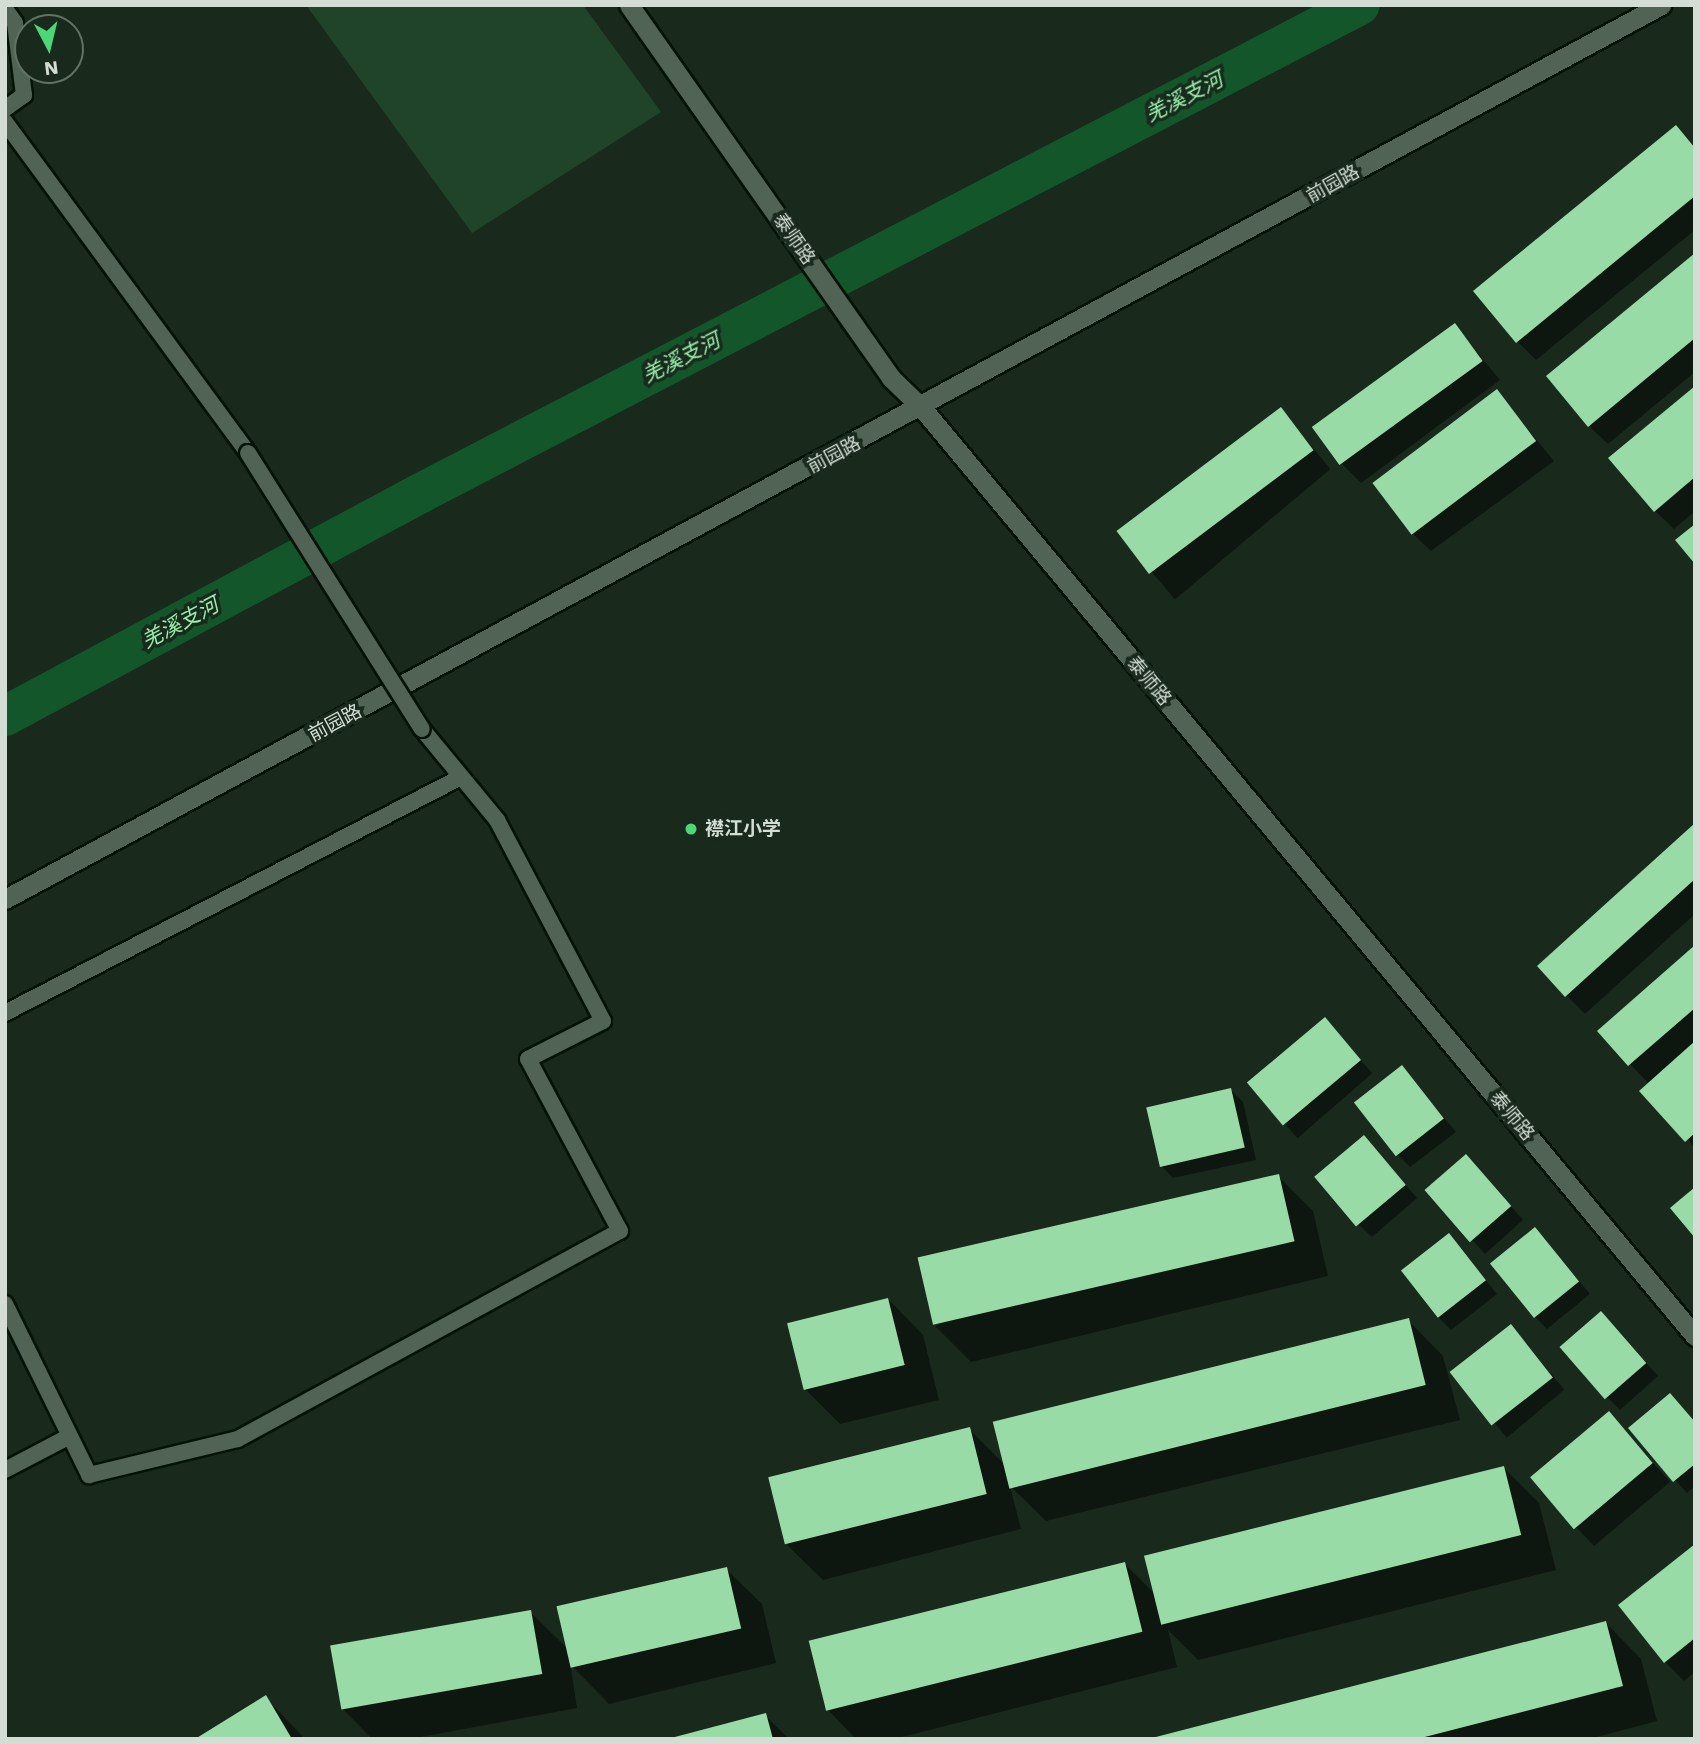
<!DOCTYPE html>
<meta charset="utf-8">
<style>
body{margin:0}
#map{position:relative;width:1700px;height:1744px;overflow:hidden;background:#192a1d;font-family:"Work Sans","Noto Sans SC",sans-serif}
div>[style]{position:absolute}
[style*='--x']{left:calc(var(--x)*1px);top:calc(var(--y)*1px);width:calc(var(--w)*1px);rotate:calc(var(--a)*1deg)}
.green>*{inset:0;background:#204429}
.shadow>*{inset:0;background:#0007;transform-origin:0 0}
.canal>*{height:40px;margin:-20px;padding:0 20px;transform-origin:20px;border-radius:20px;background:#13562a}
.building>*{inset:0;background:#99dba7;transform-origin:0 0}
.roads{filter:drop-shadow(2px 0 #041207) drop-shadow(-2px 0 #041207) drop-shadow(0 2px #041207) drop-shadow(0 -2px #041207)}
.service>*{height:16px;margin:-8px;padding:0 8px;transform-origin:8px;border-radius:8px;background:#516354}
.tertiary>*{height:19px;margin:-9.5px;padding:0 9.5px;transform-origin:9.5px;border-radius:9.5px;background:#516354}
.bridges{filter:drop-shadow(2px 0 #041207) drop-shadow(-2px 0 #041207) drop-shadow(0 2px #041207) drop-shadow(0 -2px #041207)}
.service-bridge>*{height:16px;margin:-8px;padding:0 8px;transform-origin:8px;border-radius:8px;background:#516354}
.dots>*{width:19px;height:19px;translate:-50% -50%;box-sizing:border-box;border:4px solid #192a1d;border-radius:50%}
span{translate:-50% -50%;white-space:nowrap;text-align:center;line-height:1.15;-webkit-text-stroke:7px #192a1d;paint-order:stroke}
.street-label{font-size:19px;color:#d3ddd4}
.poi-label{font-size:19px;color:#d3ddd4;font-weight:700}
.left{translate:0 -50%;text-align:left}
.water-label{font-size:21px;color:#96eeaa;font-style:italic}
.frame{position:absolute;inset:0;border:7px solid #d3ddd4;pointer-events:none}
.north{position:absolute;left:14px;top:14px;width:70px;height:70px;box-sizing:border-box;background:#192a1d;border:2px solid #637266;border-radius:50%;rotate:173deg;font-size:19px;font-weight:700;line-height:28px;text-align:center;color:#d3ddd4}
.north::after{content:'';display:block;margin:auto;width:24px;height:32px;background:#4bd677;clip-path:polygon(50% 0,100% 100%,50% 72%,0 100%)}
</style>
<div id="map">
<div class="green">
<div style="clip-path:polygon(306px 5px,583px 5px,661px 112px,472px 233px)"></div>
</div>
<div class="shadow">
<div style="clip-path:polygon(1676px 127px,1695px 147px,1695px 230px,1536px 360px,1517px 341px)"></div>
<div style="clip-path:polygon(1695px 255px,1695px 372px,1608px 444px,1589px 426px)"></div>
<div style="clip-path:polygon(1455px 325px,1500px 380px,1361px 483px,1342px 464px)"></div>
<div style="clip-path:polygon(1695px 388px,1695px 511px,1674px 529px,1655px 511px)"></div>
<div style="clip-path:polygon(1497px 392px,1554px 461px,1431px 551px,1412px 533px)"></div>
<div style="left:1281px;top:410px;width:77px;height:203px;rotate:50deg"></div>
<div style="clip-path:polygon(1695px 825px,1695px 914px,1585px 1014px,1566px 995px)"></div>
<div style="clip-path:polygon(1695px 947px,1695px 1149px,1649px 1084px,1599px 1031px)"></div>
<div style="left:1325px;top:1019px;width:72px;height:99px;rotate:49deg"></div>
<div style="clip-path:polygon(1402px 1068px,1456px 1132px,1410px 1167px,1398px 1155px)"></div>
<div style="clip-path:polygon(1231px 1090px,1243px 1102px,1256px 1160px,1173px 1178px,1161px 1165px)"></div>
<div style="clip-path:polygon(1376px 1150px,1417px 1198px,1372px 1237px,1359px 1225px)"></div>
<div style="clip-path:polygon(1478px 1169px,1523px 1220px,1485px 1254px,1427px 1190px)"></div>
<div style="clip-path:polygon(1278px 1176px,1313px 1211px,1328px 1276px,971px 1362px,935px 1326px)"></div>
<div style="clip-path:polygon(1535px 1229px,1590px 1294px,1547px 1329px,1535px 1317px)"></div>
<div style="clip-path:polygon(1449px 1235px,1497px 1294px,1451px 1330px,1439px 1318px)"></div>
<div style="clip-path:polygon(888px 1299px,923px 1335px,939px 1400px,840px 1424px,805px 1389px)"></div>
<div style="clip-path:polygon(1408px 1320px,1443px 1356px,1460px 1420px,1046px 1521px,1010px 1486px,1021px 1529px,823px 1580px,787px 1545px,969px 1429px,1005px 1465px)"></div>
<div style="clip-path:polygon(1613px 1325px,1658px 1376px,1620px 1410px,1607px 1397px)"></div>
<div style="left:1511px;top:1326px;width:83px;height:75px;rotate:50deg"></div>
<div style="clip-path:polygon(1609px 1413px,1670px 1482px,1594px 1546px,1576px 1527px)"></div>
<div style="clip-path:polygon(1695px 1422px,1695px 1486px,1687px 1493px,1675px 1480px)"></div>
<div style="clip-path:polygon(1504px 1468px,1539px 1503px,1556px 1570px,1198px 1660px,1168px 1630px,1177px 1667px,894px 1739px,856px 1739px,829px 1711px,1125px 1564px,1155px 1594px)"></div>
<div style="clip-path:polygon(1695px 1546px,1695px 1672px,1684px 1681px,1665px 1662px)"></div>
<div style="clip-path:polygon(726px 1569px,762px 1604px,776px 1663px,609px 1704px,574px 1668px)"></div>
<div style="clip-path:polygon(530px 1612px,568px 1649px,577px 1708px,410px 1739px,372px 1739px,343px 1709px)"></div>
<div style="clip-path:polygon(1606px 1623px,1641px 1659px,1657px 1721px,1589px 1739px,1151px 1739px)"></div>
<div style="clip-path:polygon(266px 1698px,305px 1739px,198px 1739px)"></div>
<div style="clip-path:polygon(765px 1715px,789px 1739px,674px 1739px)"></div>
</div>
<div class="canal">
<div style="--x:5;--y:716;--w:470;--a:-28.2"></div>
<div style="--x:419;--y:494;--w:1060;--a:-27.46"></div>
</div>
<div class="building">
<div style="clip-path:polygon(1676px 125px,1695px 148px,1695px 196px,1516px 343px,1473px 291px)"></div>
<div style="clip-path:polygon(1695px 253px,1695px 338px,1588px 427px,1546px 376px)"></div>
<div style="left:1455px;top:323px;width:47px;height:177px;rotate:54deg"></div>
<div style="clip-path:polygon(1695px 386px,1695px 477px,1654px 512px,1608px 458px)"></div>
<div style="left:1497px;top:389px;width:65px;height:156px;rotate:53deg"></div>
<div style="left:1281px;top:407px;width:54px;height:206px;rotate:53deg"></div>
<div style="clip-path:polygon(1695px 524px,1695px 564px,1675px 540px)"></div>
<div style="clip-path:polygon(1695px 823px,1695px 879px,1565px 997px,1537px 966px)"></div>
<div style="clip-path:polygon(1695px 945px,1695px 1008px,1628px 1066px,1597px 1031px)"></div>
<div style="left:1325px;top:1017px;width:56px;height:102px;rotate:50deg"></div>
<div style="clip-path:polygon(1695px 1041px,1695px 1133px,1685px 1142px,1639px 1091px)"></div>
<div style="left:1402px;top:1065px;width:68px;height:61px;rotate:52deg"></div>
<div style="left:1231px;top:1088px;width:61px;height:87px;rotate:77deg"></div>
<div style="left:1364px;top:1135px;width:65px;height:65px;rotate:50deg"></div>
<div style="left:1466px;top:1154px;width:69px;height:55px;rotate:49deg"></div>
<div style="left:1279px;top:1174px;width:69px;height:371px;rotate:77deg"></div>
<div style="clip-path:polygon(1695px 1187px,1695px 1238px,1670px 1208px)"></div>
<div style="left:1535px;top:1227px;width:70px;height:58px;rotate:51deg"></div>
<div style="left:1449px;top:1233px;width:60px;height:61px;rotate:52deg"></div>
<div style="left:888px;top:1298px;width:69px;height:104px;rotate:76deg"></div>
<div style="left:1601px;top:1311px;width:69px;height:55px;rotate:49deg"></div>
<div style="left:1409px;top:1318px;width:69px;height:429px;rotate:76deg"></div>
<div style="left:1511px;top:1324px;width:68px;height:78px;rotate:52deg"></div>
<div style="clip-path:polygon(1670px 1393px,1695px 1422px,1695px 1464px,1673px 1482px,1628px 1428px)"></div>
<div style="left:1609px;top:1411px;width:68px;height:103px;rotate:50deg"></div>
<div style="left:970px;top:1427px;width:69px;height:208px;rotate:76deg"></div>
<div style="left:1504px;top:1466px;width:71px;height:371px;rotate:76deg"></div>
<div style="clip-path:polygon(1695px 1544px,1695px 1638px,1664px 1663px,1618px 1605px)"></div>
<div style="left:1125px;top:1562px;width:72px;height:326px;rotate:76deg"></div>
<div style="left:727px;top:1567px;width:63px;height:175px;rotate:77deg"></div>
<div style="left:531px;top:1610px;width:65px;height:204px;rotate:80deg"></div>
<div style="clip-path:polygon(1606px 1621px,1623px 1686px,1417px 1739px,1148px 1739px)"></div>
<div style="clip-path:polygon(266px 1695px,292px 1739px,195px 1739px)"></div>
<div style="clip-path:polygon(766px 1713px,773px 1739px,671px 1739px,671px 1738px)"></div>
</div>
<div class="roads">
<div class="service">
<div style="--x:5;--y:9;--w:17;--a:54"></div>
<div style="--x:15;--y:23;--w:73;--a:82.9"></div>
<div style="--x:24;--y:95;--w:24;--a:144"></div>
<div style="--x:5;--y:122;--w:411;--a:53.7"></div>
<div style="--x:5;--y:1013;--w:513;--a:-27.36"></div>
<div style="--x:5;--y:1304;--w:191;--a:63.8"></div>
<div style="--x:89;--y:1475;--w:153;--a:-13.6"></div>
<div style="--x:238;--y:1439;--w:435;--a:-28.6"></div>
<div style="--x:620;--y:1231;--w:195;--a:-118.1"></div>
<div style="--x:528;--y:1059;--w:84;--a:-26.9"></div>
<div style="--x:603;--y:1021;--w:227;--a:-117.8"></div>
<div style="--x:497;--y:820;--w:118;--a:-129.5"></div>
<div style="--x:5;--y:1470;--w:73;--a:-27.6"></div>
</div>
<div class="tertiary">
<div style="--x:629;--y:5;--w:456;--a:54.9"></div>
<div style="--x:891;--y:378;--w:43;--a:44.1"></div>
<div style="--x:922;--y:408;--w:1208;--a:50.21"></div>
<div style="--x:5;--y:899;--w:1882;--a:-28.36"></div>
</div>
</div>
<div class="bridges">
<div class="service-bridge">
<div style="--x:248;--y:453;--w:326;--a:57.8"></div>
</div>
</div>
<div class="dots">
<div style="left:691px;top:829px;background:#4bd677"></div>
</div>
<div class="street-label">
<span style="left:1333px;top:184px;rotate:-29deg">前园路</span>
<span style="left:794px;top:239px;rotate:55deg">泰师路</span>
<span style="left:834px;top:455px;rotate:-28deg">前园路</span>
<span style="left:1149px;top:681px;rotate:50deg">泰师路</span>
<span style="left:335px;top:723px;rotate:-28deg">前园路</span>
<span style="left:1512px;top:1116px;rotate:50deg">泰师路</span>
</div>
<div class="poi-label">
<span class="left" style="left:705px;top:829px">襟江小学</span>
</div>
<div class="water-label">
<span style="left:1184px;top:97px;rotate:-27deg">羌溪支河</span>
<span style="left:681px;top:358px;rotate:-27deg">羌溪支河</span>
<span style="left:180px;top:623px;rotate:-28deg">羌溪支河</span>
</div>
<div class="frame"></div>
<div class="north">N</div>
</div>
